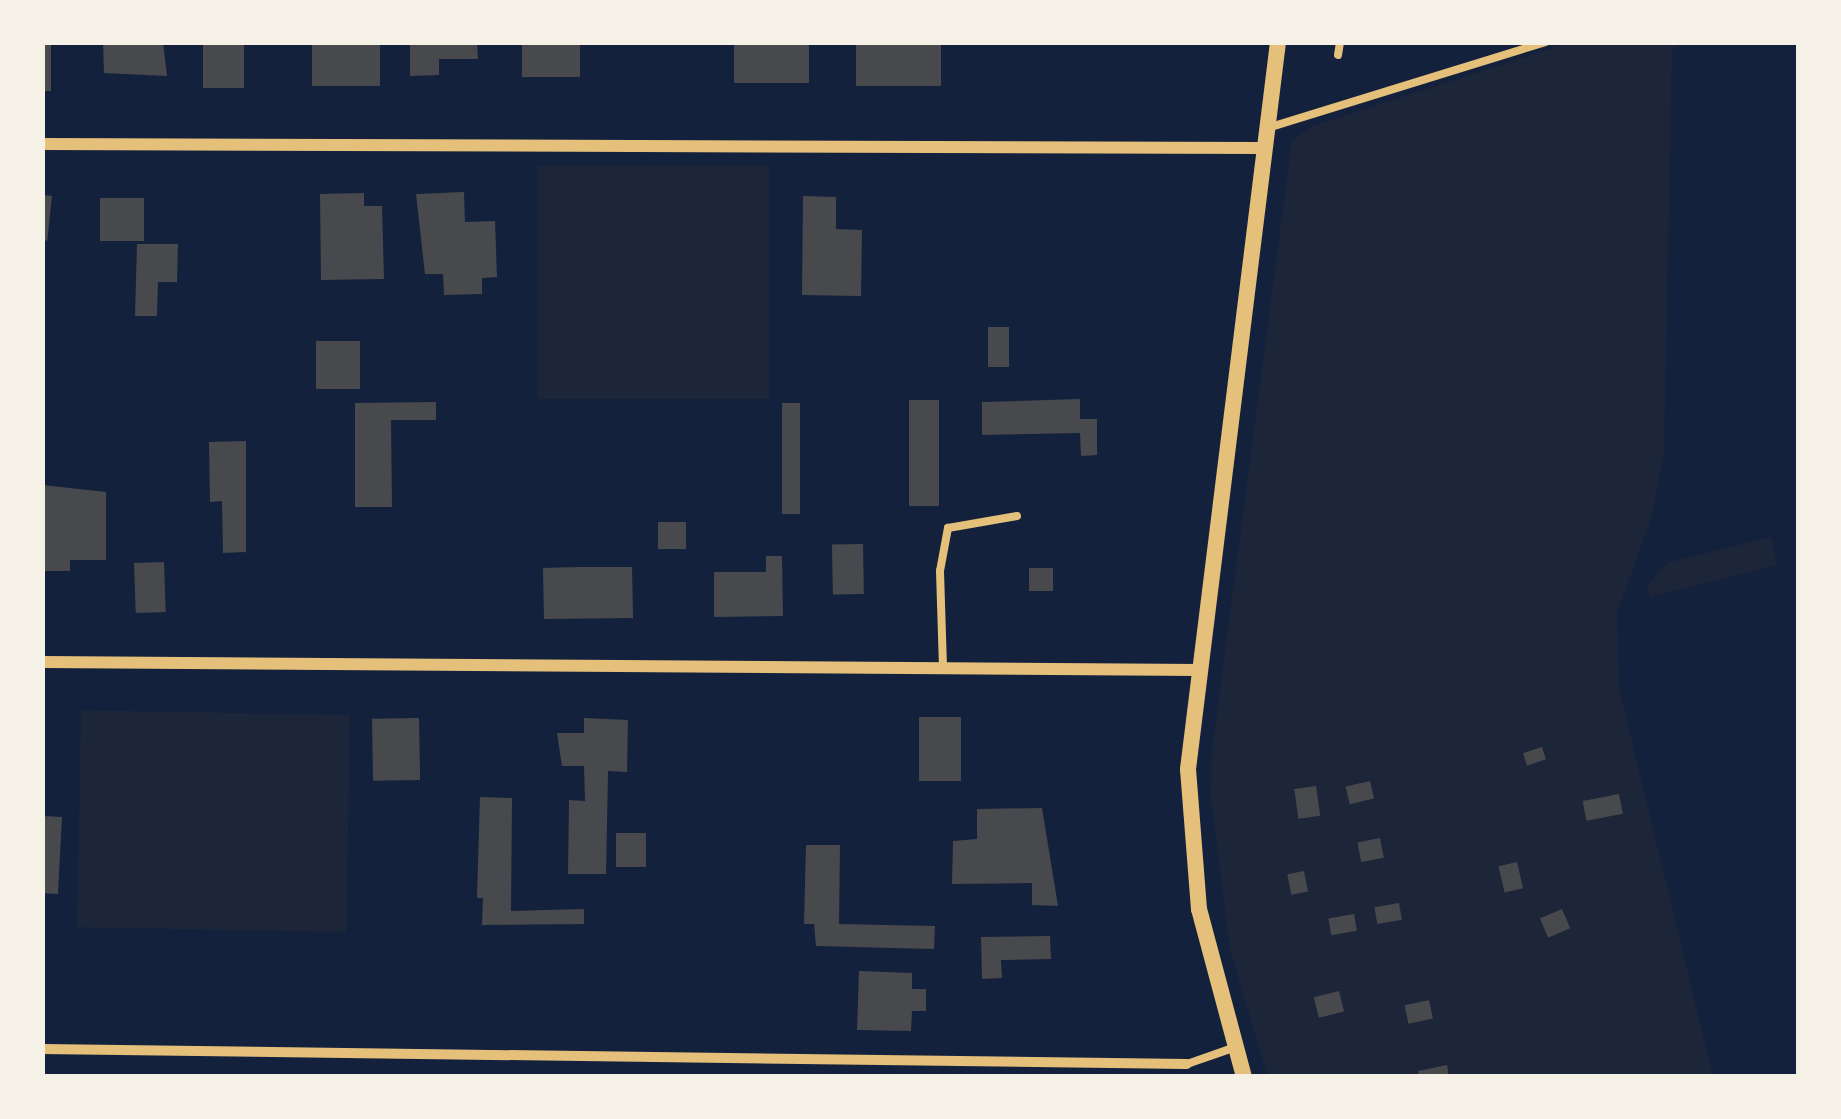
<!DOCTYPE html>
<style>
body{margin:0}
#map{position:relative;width:1841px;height:1119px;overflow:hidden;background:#14213d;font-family:Literata,serif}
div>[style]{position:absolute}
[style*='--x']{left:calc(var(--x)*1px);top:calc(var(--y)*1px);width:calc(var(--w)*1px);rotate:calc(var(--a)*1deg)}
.green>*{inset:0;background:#1d2539;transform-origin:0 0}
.building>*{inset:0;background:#48494c;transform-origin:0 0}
.service>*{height:8px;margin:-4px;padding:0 4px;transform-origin:4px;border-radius:4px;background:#e5c07b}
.pedestrian>*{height:10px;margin:-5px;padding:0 5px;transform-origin:5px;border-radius:5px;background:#e5c07b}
.minor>*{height:12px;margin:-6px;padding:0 6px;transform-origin:6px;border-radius:6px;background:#e5c07b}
.tertiary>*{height:16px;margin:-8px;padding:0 8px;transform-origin:8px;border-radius:8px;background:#e5c07b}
span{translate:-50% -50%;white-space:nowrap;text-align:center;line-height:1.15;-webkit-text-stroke:12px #f6f1e7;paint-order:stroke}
.frame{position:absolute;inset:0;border:45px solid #f6f1e7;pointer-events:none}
</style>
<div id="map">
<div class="green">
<div style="clip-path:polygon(1571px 42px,1686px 42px,1672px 48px,1664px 450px,1653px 513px,1617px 613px,1619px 688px,1713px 1077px,1268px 1077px,1230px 950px,1211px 798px,1212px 751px,1292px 140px,1313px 126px)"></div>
<div style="left:769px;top:166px;width:233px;height:231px;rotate:90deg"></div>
<div style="clip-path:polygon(1771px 537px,1777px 565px,1650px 597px,1647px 586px,1667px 563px)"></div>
<div style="left:350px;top:715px;width:217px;height:269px;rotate:91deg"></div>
</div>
<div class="building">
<div style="clip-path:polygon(103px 42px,163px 42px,167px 76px,104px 73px)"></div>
<div style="left:203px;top:42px;width:41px;height:46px"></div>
<div style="left:312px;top:42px;width:68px;height:44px"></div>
<div style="clip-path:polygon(410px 42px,477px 42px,478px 59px,439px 59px,439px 75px,410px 76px)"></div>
<div style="left:522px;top:42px;width:58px;height:35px"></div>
<div style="left:734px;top:42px;width:75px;height:41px"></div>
<div style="left:856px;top:42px;width:85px;height:44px"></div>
<div style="left:42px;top:44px;width:9px;height:47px"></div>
<div style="clip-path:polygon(464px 192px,465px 222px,495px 221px,497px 277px,482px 278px,482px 294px,444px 295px,443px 274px,425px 274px,416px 194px)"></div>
<div style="clip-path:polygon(364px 193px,364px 206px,382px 206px,384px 279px,321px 280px,320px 194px)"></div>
<div style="left:42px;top:195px;width:10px;height:45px;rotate:6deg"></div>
<div style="clip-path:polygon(803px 196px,836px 197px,836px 229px,862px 230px,861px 296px,802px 295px)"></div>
<div style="left:100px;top:198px;width:44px;height:43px"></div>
<div style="clip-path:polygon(137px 244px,178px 244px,177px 282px,158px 282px,157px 316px,135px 316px)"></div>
<div style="left:988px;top:327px;width:21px;height:40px"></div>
<div style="left:316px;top:341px;width:44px;height:48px"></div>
<div style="clip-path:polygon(1080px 399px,1080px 419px,1097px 419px,1097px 455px,1081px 456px,1080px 433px,982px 435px,982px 402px)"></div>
<div style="left:939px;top:400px;width:106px;height:30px;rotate:90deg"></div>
<div style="clip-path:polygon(436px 402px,436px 420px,391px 420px,392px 507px,355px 507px,355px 403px)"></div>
<div style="left:782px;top:403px;width:18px;height:111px"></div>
<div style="clip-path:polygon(246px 441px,246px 552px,223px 553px,222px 501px,210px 502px,209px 442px)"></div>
<div style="clip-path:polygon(42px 485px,106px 492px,106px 560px,70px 560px,70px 571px,42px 571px)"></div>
<div style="left:658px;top:522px;width:28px;height:27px"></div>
<div style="left:863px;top:544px;width:50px;height:31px;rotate:89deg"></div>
<div style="clip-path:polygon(766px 556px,782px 556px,783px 616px,714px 617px,714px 572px,766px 572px)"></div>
<div style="left:164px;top:562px;width:50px;height:30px;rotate:88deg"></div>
<div style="clip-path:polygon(579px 567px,632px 567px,633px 618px,544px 619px,543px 568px)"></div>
<div style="left:1029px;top:568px;width:24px;height:23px"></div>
<div style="left:919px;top:717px;width:42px;height:64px"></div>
<div style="left:419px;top:718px;width:62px;height:47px;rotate:89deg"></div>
<div style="clip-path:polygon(584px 718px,628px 720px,627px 772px,608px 771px,606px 874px,568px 874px,569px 800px,585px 801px,584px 766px,562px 766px,557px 733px,584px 733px)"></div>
<div style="left:1542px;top:747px;width:13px;height:20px;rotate:72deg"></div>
<div style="left:1370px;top:781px;width:18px;height:25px;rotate:77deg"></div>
<div style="left:1316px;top:786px;width:30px;height:22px;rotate:82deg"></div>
<div style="left:1619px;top:794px;width:20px;height:37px;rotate:79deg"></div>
<div style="clip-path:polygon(480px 797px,512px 798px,511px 911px,584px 909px,584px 924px,482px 925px,483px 898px,477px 898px)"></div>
<div style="clip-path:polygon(1042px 808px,1058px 906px,1032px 905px,1032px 883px,952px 884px,953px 841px,977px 839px,977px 809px)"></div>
<div style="left:42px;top:816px;width:20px;height:77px;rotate:3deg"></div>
<div style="left:616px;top:833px;width:30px;height:34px"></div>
<div style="left:1380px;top:838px;width:20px;height:23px;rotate:79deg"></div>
<div style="clip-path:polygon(806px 845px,840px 845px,839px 924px,935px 926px,934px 949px,816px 946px,814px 924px,804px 924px)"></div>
<div style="left:1517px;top:862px;width:27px;height:19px;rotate:77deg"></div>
<div style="left:1304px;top:871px;width:21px;height:17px;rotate:79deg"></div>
<div style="left:1399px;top:903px;width:17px;height:25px;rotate:80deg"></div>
<div style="left:1562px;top:909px;width:21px;height:24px;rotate:67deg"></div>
<div style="left:1354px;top:914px;width:17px;height:26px;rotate:80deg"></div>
<div style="clip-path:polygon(1050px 936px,1051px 959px,1001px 960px,1002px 978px,982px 979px,981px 937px)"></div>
<div style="clip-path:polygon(859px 971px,912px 973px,912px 989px,926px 989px,926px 1011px,912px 1011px,911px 1031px,857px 1030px)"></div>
<div style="left:1339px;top:991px;width:21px;height:26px;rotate:76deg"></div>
<div style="left:1429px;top:1000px;width:19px;height:25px;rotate:78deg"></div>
<div style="clip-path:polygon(1447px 1065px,1449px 1077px,1419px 1077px,1418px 1071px)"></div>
</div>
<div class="service">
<div style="--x:1338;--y:55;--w:13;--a:-81"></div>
<div style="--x:1271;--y:127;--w:287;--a:-17.2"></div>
<div style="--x:943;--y:667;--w:96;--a:-91.8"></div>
<div style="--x:940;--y:571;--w:44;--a:-79.5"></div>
<div style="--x:948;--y:528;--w:70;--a:-9.9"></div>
<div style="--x:1187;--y:1064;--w:49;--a:-19.2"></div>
</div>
<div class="pedestrian">
<div style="--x:42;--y:1049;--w:1145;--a:0.75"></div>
</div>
<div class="minor">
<div style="--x:42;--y:144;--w:1220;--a:0.19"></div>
<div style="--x:42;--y:662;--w:1157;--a:0.4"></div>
</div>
<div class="tertiary">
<div style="--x:1244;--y:1077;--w:174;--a:-105"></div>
<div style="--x:1199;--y:909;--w:140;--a:-94.5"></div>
<div style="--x:1188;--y:769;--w:733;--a:-82.94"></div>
</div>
<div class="frame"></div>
</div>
